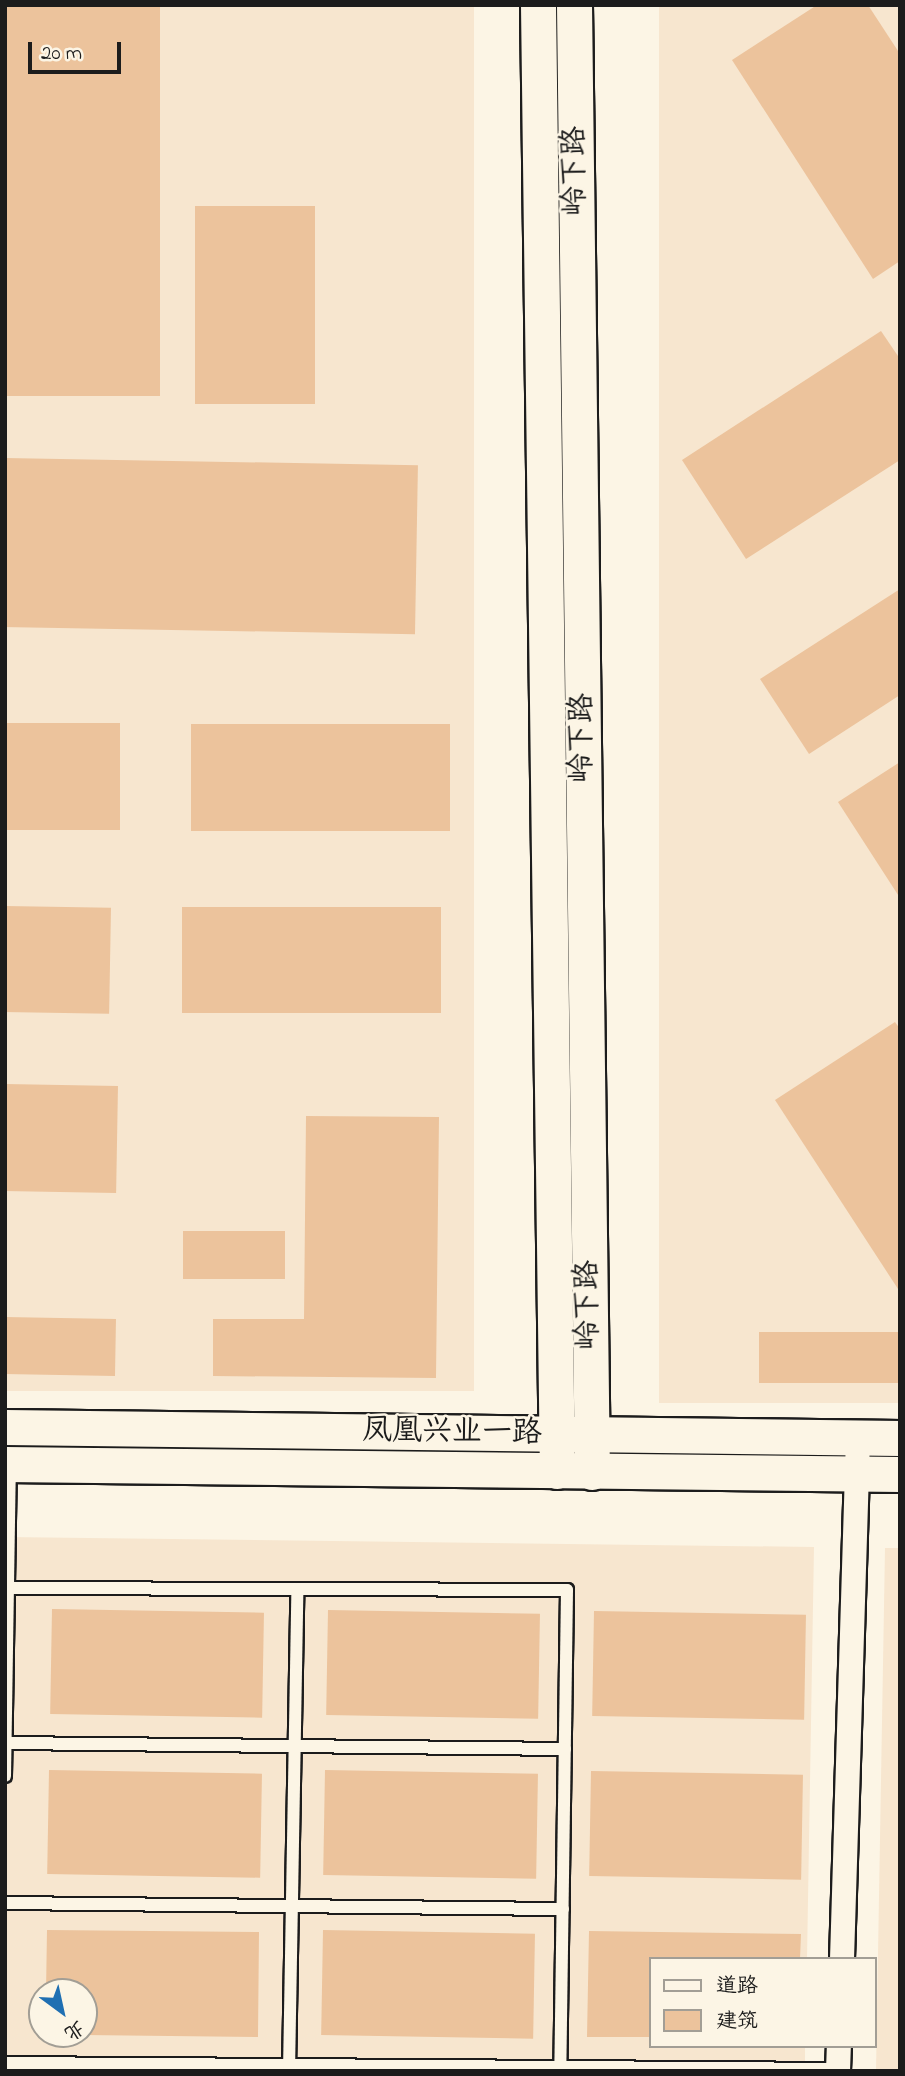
<!DOCTYPE html>
<meta charset="utf-8">
<style>
body{margin:0}
#map{position:relative;width:905px;height:2076px;overflow:hidden;background:#fcf5e5;font-family:"Indie Flower","LXGW WenKai TC",sans-serif}
div>[style]{position:absolute}
[style*='--x']{left:calc(var(--x)*1px);top:calc(var(--y)*1px);width:calc(var(--w)*1px);rotate:calc(var(--a)*1deg)}
.built>*{inset:0;background:#f7e6cf;transform-origin:0 0}
.building>*{inset:0;background:#ecc39c;transform-origin:0 0}
.roads{filter:drop-shadow(2px 0 #1c1c1c) drop-shadow(-2px 0 #1c1c1c) drop-shadow(0 2px #1c1c1c) drop-shadow(0 -2px #1c1c1c)}
.lane>*{height:12px;margin:-6px;padding:0 6px;transform-origin:6px;border-radius:6px;background:#fcf5e5}
.street>*{height:24px;margin:-12px;padding:0 12px;transform-origin:12px;border-radius:12px;background:#fcf5e5}
.secondary>*{height:35px;margin:-17.5px;padding:0 17.5px;transform-origin:17.5px;border-radius:17.5px;background:#fcf5e5}
span{translate:-50% -50%;white-space:nowrap;text-align:center;line-height:1.15;-webkit-text-stroke:5px #fcf5e5;paint-order:stroke}
.street-label{font-size:30px;color:#1c1c1c}
.frame{position:absolute;inset:0;border:7px solid #1c1c1c;pointer-events:none}
.legend{position:absolute;left:649px;top:1957px;width:228px;height:91px;box-sizing:border-box;background:#fcf5e5;border:2px solid #a29e95;margin:0;padding:9px 12px;list-style:none;font-size:21px;color:#1c1c1c}
.legend li{display:flex;align-items:center;gap:14px;height:35px}
.legend b{width:35px;border:2px solid #a29e95}
.north{position:absolute;left:28px;top:1978px;width:70px;height:70px;box-sizing:border-box;background:#fcf5e5;border:2px solid #a29e95;border-radius:50%;rotate:147deg;font-size:19px;font-weight:700;line-height:28px;text-align:center;color:#1c1c1c}
.north::after{content:'';display:block;margin:auto;width:24px;height:32px;background:#1f6fb2;clip-path:polygon(50% 0,100% 100%,50% 72%,0 100%)}
.scale{position:absolute;left:28px;top:42px;width:93px;height:32px;box-sizing:border-box;border:4px solid #1c1c1c;border-top:0;padding-left:9px;font-size:21px;line-height:24px;white-space:nowrap;color:#1c1c1c;-webkit-text-stroke:5px #fcf5e5;paint-order:stroke}
</style>
<div id="map">
<div class="built">
<div style="left:5px;top:5px;width:469px;height:1386px"></div>
<div style="left:659px;top:5px;width:241px;height:1398px"></div>
<div style="clip-path:polygon(evenodd,5px 1537px,814px 1547px,807px 1959px,651px 1959px,651px 2046px,805px 2046px,805px 2071px,5px 2071px,5px 1537px,42px 1992px,84px 1992px,84px 2034px,42px 2034px,42px 1992px)"></div>
<div style="clip-path:polygon(885px 1548px,900px 1548px,900px 2071px,876px 2071px)"></div>
</div>
<div class="building">
<div style="left:5px;top:5px;width:155px;height:391px"></div>
<div style="clip-path:polygon(817px 5px,868px 5px,900px 54px,900px 261px,873px 279px,732px 60px)"></div>
<div style="left:195px;top:206px;width:120px;height:198px"></div>
<div style="clip-path:polygon(881px 331px,900px 359px,900px 460px,746px 559px,682px 460px)"></div>
<div style="left:5px;top:458px;width:413px;height:169px;rotate:1deg"></div>
<div style="clip-path:polygon(900px 589px,900px 695px,809px 754px,760px 679px)"></div>
<div style="left:5px;top:723px;width:115px;height:107px"></div>
<div style="left:191px;top:724px;width:259px;height:107px"></div>
<div style="clip-path:polygon(900px 762px,900px 898px,838px 802px)"></div>
<div style="left:5px;top:906px;width:106px;height:106px;rotate:1deg"></div>
<div style="left:182px;top:907px;width:259px;height:106px"></div>
<div style="clip-path:polygon(895px 1022px,900px 1029px,900px 1292px,775px 1100px)"></div>
<div style="left:5px;top:1084px;width:113px;height:107px;rotate:1deg"></div>
<div style="clip-path:polygon(306px 1116px,439px 1117px,436px 1378px,213px 1376px,213px 1319px,304px 1319px)"></div>
<div style="left:183px;top:1231px;width:102px;height:48px"></div>
<div style="left:5px;top:1317px;width:111px;height:57px;rotate:1deg"></div>
<div style="left:759px;top:1332px;width:141px;height:51px"></div>
<div style="left:52px;top:1609px;width:212px;height:105px;rotate:1deg"></div>
<div style="left:328px;top:1610px;width:212px;height:105px;rotate:1deg"></div>
<div style="left:594px;top:1611px;width:212px;height:105px;rotate:1deg"></div>
<div style="left:49px;top:1770px;width:213px;height:104px;rotate:1deg"></div>
<div style="left:325px;top:1770px;width:213px;height:105px;rotate:1deg"></div>
<div style="left:591px;top:1771px;width:212px;height:105px;rotate:1deg"></div>
<div style="clip-path:polygon(47px 1930px,259px 1932px,258px 2037px,84px 2035px,84px 1992px,46px 1992px)"></div>
<div style="left:323px;top:1930px;width:212px;height:105px;rotate:1deg"></div>
<div style="clip-path:polygon(589px 1931px,801px 1934px,800px 1959px,651px 1959px,651px 2037px,587px 2037px)"></div>
</div>
<div class="roads">
<div class="lane">
<div style="--x:5;--y:1588;--w:562;--a:0.2"></div>
<div style="--x:567;--y:1590;--w:477;--a:90.8"></div>
<div style="--x:5;--y:1743;--w:560;--a:0.61"></div>
<div style="--x:5;--y:1776;--w:311;--a:-89.1"></div>
<div style="--x:5;--y:1903;--w:558;--a:0.62"></div>
<div style="--x:5;--y:2063;--w:833;--a:0.41"></div>
<div style="--x:289;--y:2071;--w:482;--a:-89"></div>
</div>
<div class="street">
<div style="--x:842;--y:1959;--w:521;--a:-88.24"></div>
<div style="--x:838;--y:2071;--w:25;--a:-88"></div>
</div>
<div class="secondary">
<div style="--x:538;--y:5;--w:1466;--a:89.26"></div>
<div style="--x:574;--y:5;--w:1467;--a:89.3"></div>
<div style="--x:5;--y:1427;--w:895;--a:0.7"></div>
<div style="--x:5;--y:1464;--w:895;--a:0.64"></div>
</div>
</div>
<div class="street-label">
<span style="left:576px;top:171px;rotate:-91deg">岭下路</span>
<span style="left:583px;top:738px;rotate:-90deg">岭下路</span>
<span style="left:589px;top:1305px;rotate:-91deg">岭下路</span>
<span style="left:452px;top:1433px;rotate:1deg">凤凰兴业一路</span>
</div>
<div class="frame"></div>
<ul class="legend">
<li><b style="height:9px;background:#fcf5e5"></b>道路</li>
<li><b style="height:19px;background:#ecc39c"></b>建筑</li>
</ul>
<div class="north">北</div>
<div class="scale">20 m</div>
</div>
